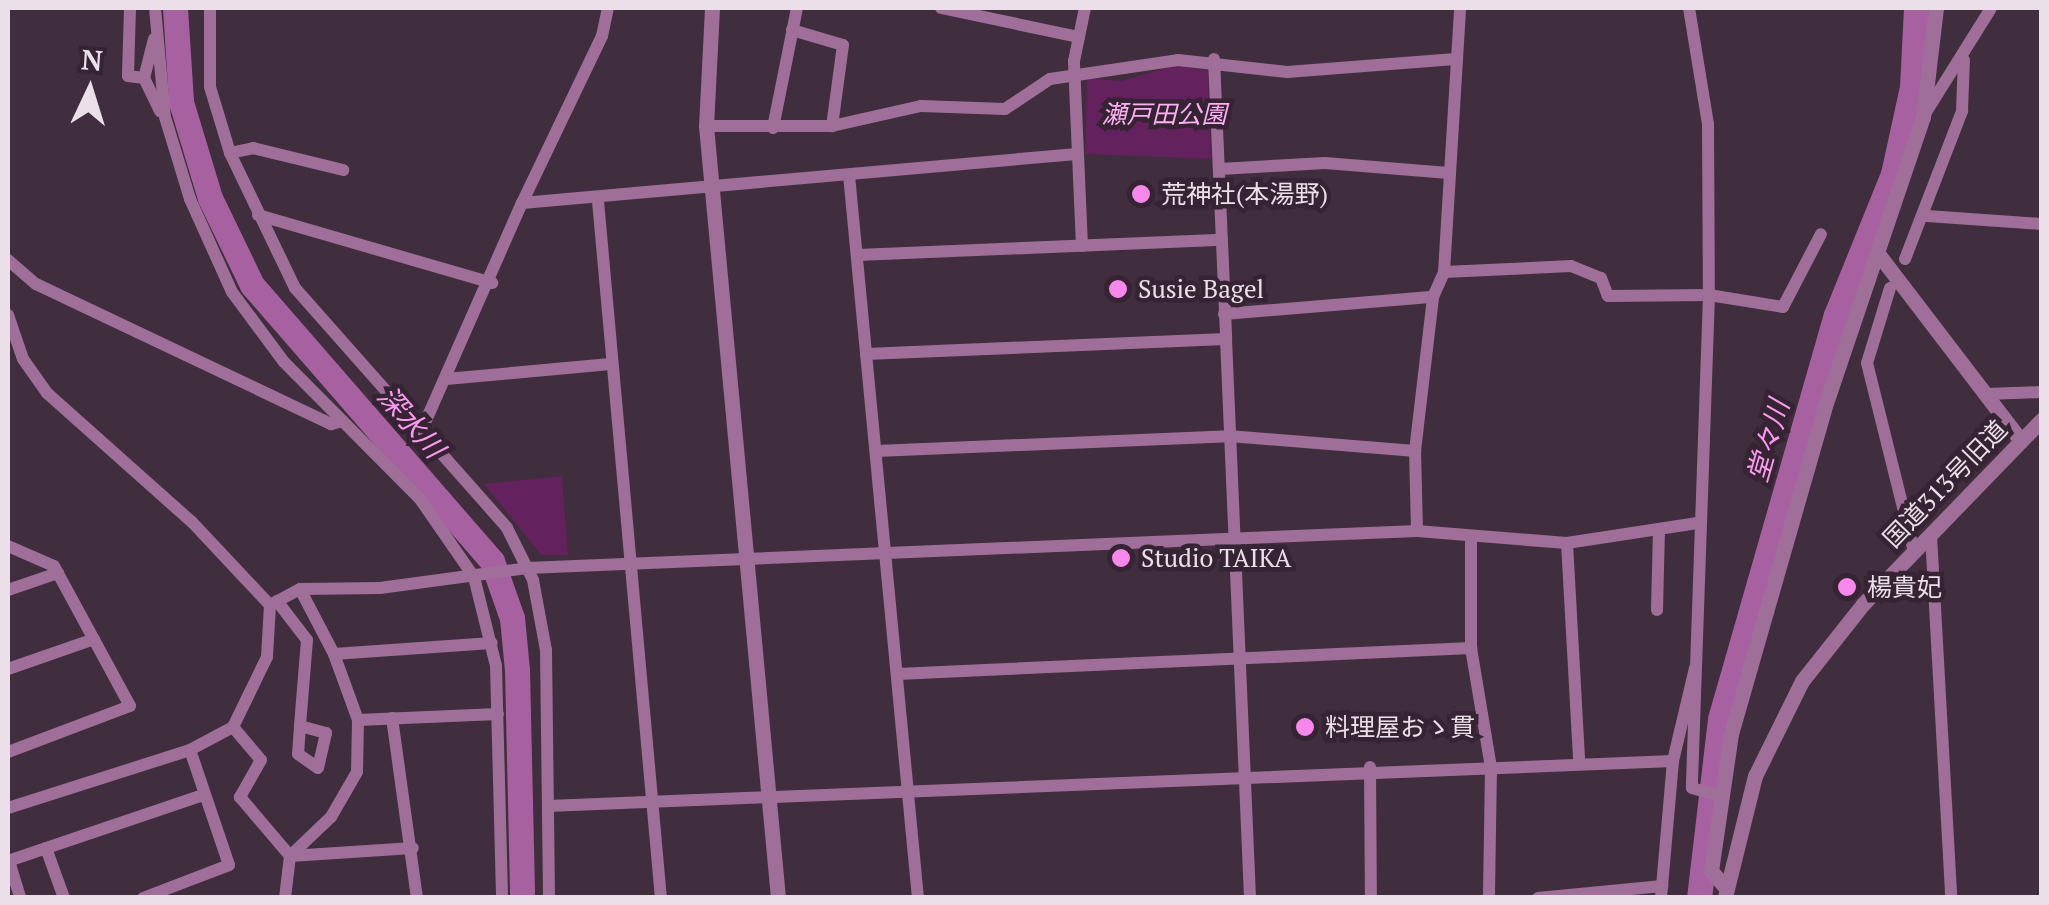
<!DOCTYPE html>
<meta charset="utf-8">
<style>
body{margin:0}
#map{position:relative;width:2049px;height:905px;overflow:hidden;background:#402d3d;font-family:"PT Serif","Noto Sans JP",serif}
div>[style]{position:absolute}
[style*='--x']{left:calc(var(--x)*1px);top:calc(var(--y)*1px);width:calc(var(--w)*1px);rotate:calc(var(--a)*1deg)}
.green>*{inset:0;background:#63215e}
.river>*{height:25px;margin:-12.5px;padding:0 12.5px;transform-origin:12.5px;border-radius:12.5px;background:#a861a0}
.minor>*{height:12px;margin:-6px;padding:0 6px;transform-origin:6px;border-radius:6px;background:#9f6f99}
.tertiary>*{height:15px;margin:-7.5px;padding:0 7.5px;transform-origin:7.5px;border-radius:7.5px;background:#9f6f99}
.dots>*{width:28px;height:28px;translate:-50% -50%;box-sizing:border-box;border:5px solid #362333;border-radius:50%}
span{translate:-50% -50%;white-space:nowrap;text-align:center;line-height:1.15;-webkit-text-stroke:9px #362333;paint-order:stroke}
.park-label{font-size:25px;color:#fdb0f3;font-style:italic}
.poi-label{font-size:25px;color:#ebdfe9}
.left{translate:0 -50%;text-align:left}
.street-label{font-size:25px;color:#ebdfe9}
.water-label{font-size:28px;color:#fa9aee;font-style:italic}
.frame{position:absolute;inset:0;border:10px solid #ebdfe9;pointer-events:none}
.north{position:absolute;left:40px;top:40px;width:100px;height:100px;-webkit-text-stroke:8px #362333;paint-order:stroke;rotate:4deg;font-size:28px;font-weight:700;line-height:40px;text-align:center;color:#ebdfe9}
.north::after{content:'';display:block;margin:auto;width:35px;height:45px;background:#ebdfe9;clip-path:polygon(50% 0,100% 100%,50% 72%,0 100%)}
</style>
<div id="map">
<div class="green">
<div style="clip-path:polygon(1177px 65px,1208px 71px,1211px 159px,1085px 154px,1087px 78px,1121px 81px)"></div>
<div style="clip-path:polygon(562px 476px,568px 555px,541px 555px,484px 484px)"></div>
</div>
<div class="river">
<div style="--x:175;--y:8;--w:94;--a:86.3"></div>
<div style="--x:181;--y:102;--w:100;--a:73.2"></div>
<div style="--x:210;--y:198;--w:97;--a:64.2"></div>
<div style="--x:252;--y:285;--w:366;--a:49"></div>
<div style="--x:492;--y:561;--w:60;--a:70.7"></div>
<div style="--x:512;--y:618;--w:52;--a:84.5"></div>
<div style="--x:517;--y:670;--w:228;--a:88.7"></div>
<div style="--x:1699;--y:898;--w:180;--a:-83.3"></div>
<div style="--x:1720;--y:719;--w:420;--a:-74"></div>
<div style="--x:1836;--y:315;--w:152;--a:-68"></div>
<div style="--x:1893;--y:174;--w:89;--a:-77.7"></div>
<div style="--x:1912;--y:87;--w:79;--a:-87.1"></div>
</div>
<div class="minor">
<div style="--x:130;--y:8;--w:68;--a:91.7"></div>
<div style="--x:128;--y:76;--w:16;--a:7"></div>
<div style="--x:155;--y:8;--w:109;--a:84.8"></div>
<div style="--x:165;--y:117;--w:86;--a:73"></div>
<div style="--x:190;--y:199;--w:102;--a:65.7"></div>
<div style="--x:232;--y:292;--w:87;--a:53.4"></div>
<div style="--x:284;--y:362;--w:193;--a:45.2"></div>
<div style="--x:420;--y:499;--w:95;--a:55.3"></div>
<div style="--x:474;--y:577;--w:92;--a:76.1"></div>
<div style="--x:496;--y:666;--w:232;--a:88.5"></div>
<div style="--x:210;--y:8;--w:79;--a:90"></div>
<div style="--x:210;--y:87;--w:69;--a:73.1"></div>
<div style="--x:230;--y:153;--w:150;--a:64.3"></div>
<div style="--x:295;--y:288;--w:320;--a:48.5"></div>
<div style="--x:507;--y:528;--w:58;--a:63.4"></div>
<div style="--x:533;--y:580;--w:71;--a:79.5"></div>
<div style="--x:546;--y:650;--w:248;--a:89.3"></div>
<div style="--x:941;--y:8;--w:141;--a:11.9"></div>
<div style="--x:1689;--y:8;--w:118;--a:80.7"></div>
<div style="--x:1708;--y:124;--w:171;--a:89.7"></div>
<div style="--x:1709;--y:295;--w:493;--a:92"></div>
<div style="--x:1692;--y:788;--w:29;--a:16"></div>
<div style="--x:792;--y:30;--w:53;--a:16.4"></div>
<div style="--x:843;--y:45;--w:82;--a:97.7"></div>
<div style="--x:154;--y:39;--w:40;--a:104.4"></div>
<div style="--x:144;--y:78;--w:37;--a:64"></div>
<div style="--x:1214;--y:59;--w:280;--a:87.5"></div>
<div style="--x:1923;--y:117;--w:128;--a:-58"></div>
<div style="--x:706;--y:126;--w:126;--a:0"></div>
<div style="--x:832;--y:126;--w:91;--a:-12.7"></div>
<div style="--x:921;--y:106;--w:84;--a:2"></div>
<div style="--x:1005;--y:109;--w:54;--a:-33.7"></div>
<div style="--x:1050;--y:79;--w:129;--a:-8.4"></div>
<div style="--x:1178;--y:60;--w:110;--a:6.3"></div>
<div style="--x:1287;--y:72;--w:169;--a:-4.4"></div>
<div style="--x:773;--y:128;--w:122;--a:-78.7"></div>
<div style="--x:230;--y:153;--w:24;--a:-12"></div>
<div style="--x:253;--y:148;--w:93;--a:13.7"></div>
<div style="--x:1220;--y:169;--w:105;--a:-3.3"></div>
<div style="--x:1325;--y:163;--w:124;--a:4.6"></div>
<div style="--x:849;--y:175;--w:726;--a:84.55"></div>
<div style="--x:598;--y:201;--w:700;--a:84.84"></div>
<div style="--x:522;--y:203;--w:185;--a:-64.4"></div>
<div style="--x:602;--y:36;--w:29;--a:-78"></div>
<div style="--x:258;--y:215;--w:244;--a:16.2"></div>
<div style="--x:1927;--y:216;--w:115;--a:4"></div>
<div style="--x:1082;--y:246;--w:185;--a:-92.5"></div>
<div style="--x:1074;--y:61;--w:54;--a:-78.3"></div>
<div style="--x:858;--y:255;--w:364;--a:-2.4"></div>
<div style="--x:1905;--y:259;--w:159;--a:-68.9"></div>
<div style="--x:1962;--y:111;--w:51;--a:-87.8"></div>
<div style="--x:8;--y:260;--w:37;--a:41"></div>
<div style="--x:36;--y:284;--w:327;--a:25.4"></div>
<div style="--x:331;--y:424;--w:12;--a:-14"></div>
<div style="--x:1444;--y:272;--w:127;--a:-2.7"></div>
<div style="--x:1571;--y:266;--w:32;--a:22"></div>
<div style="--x:1601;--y:278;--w:19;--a:69"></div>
<div style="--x:1608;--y:296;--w:101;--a:-0.6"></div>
<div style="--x:1709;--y:295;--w:75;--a:9.2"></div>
<div style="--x:1783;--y:307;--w:82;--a:-62.5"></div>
<div style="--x:1890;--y:288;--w:78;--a:107"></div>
<div style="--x:1867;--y:363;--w:195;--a:76"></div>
<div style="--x:1224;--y:314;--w:210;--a:-4.7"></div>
<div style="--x:8;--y:315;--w:46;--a:71.2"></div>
<div style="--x:23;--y:359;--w:42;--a:54.8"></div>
<div style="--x:47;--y:393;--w:194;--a:41.7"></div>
<div style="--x:192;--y:522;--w:114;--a:46.8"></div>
<div style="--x:270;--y:605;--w:52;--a:93.3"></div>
<div style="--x:267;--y:657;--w:78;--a:115.9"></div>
<div style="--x:233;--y:727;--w:49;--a:151.9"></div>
<div style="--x:190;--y:750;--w:191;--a:162.3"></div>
<div style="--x:866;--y:354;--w:360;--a:-2.4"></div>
<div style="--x:1226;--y:339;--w:560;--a:87.54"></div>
<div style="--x:446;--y:379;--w:165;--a:-5.2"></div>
<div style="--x:1986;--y:394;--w:56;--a:-2"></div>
<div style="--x:420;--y:434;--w:253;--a:-66.2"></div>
<div style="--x:522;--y:203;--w:557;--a:-5.05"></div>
<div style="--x:877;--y:451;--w:352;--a:-2.4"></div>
<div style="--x:1229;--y:436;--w:187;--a:4.6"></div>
<div style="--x:1417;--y:531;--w:80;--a:-91.4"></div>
<div style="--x:1415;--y:451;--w:155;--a:-83.3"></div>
<div style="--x:1433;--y:297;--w:27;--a:-66"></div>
<div style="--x:1444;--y:272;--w:264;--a:-86.5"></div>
<div style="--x:1931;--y:535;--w:364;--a:86.8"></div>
<div style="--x:1471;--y:539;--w:109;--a:90"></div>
<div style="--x:1471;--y:648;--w:121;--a:80.5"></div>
<div style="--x:1491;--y:767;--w:131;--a:90.9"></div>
<div style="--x:1567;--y:543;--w:218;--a:86.8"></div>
<div style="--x:8;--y:546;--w:50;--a:23.5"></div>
<div style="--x:54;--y:566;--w:159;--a:61.5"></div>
<div style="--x:130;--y:706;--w:130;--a:159.3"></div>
<div style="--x:300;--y:589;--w:73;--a:62.4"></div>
<div style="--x:334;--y:654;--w:158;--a:-4"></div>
<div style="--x:8;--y:590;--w:53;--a:-18.8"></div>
<div style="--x:277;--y:601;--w:49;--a:52.4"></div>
<div style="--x:307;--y:640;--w:86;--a:94.7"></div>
<div style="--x:300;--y:726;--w:28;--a:94"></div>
<div style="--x:298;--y:754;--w:24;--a:35"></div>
<div style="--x:318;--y:768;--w:36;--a:-77"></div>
<div style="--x:326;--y:733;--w:27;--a:-165"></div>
<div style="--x:270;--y:605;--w:34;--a:-28"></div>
<div style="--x:300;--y:589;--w:80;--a:-0.7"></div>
<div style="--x:380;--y:588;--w:148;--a:-7.7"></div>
<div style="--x:527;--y:568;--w:891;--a:-2.38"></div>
<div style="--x:1417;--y:531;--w:150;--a:4.6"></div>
<div style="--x:1567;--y:543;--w:132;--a:-8.7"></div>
<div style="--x:1657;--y:610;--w:80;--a:-88.6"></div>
<div style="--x:8;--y:669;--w:91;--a:-19.2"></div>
<div style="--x:897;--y:674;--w:575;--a:-2.59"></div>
<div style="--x:392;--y:718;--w:182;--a:82.1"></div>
<div style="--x:358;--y:720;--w:140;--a:-2.5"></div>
<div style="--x:233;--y:727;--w:43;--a:49.7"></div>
<div style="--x:261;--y:760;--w:43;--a:119.6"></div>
<div style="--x:240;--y:797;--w:77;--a:49.7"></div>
<div style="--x:290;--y:856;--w:123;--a:-3.7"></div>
<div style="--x:1370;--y:767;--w:131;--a:89.6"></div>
<div style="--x:548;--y:806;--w:1126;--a:-2.29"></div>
<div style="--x:46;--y:848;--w:53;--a:70.2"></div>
<div style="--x:8;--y:861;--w:206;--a:-18.7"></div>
<div style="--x:9;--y:861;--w:39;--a:73"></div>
<div style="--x:143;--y:898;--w:92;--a:-21"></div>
<div style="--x:229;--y:865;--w:121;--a:-108.7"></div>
<div style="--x:285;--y:898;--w:42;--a:-83.2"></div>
<div style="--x:290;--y:856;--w:57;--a:-43.6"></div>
<div style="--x:331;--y:817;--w:52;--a:-60"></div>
<div style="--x:357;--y:772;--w:52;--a:-88.9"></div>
<div style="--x:358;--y:720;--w:70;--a:-110"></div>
<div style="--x:1538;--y:898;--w:125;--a:-5.5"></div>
<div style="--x:1661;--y:898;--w:138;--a:-85"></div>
<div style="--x:1673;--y:761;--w:96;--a:-76.7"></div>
</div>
<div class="tertiary">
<div style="--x:712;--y:8;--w:118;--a:92.9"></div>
<div style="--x:706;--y:126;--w:775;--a:84.67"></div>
<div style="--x:1879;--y:255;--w:234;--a:52.6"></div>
<div style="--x:1726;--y:888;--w:23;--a:-131"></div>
<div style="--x:1711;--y:871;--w:138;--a:-81.7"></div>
<div style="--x:1731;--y:734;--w:338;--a:-74"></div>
<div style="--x:1824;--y:409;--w:308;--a:-71.3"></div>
<div style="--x:1923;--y:117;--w:110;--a:-83.2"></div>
<div style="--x:1725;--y:897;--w:125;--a:-76.1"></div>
<div style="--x:1755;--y:776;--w:106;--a:-63.7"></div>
<div style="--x:1802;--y:681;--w:98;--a:-51.6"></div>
<div style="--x:1863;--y:604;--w:257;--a:-45.9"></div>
</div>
<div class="dots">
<div style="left:1141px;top:194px;background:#f788eb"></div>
<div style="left:1118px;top:289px;background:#f788eb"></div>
<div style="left:1121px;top:558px;background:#f788eb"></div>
<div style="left:1847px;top:587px;background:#f788eb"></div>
<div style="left:1305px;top:727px;background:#f788eb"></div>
</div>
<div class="park-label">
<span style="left:1164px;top:114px">瀬戸田公園</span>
</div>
<div class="poi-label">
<span class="left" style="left:1161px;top:194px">荒神社(本湯野)</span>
<span class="left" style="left:1138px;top:289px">Susie Bagel</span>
<span class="left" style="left:1141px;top:558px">Studio TAIKA</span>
<span class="left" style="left:1867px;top:587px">楊貴妃</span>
<span class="left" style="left:1325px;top:727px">料理屋おゝ貫</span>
</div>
<div class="street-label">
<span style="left:1945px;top:484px;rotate:-46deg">国道313号旧道</span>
</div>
<div class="water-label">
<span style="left:411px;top:422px;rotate:49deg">深水川</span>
<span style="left:1768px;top:441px;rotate:-74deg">堂々川</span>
</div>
<div class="frame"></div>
<div class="north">N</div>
</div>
